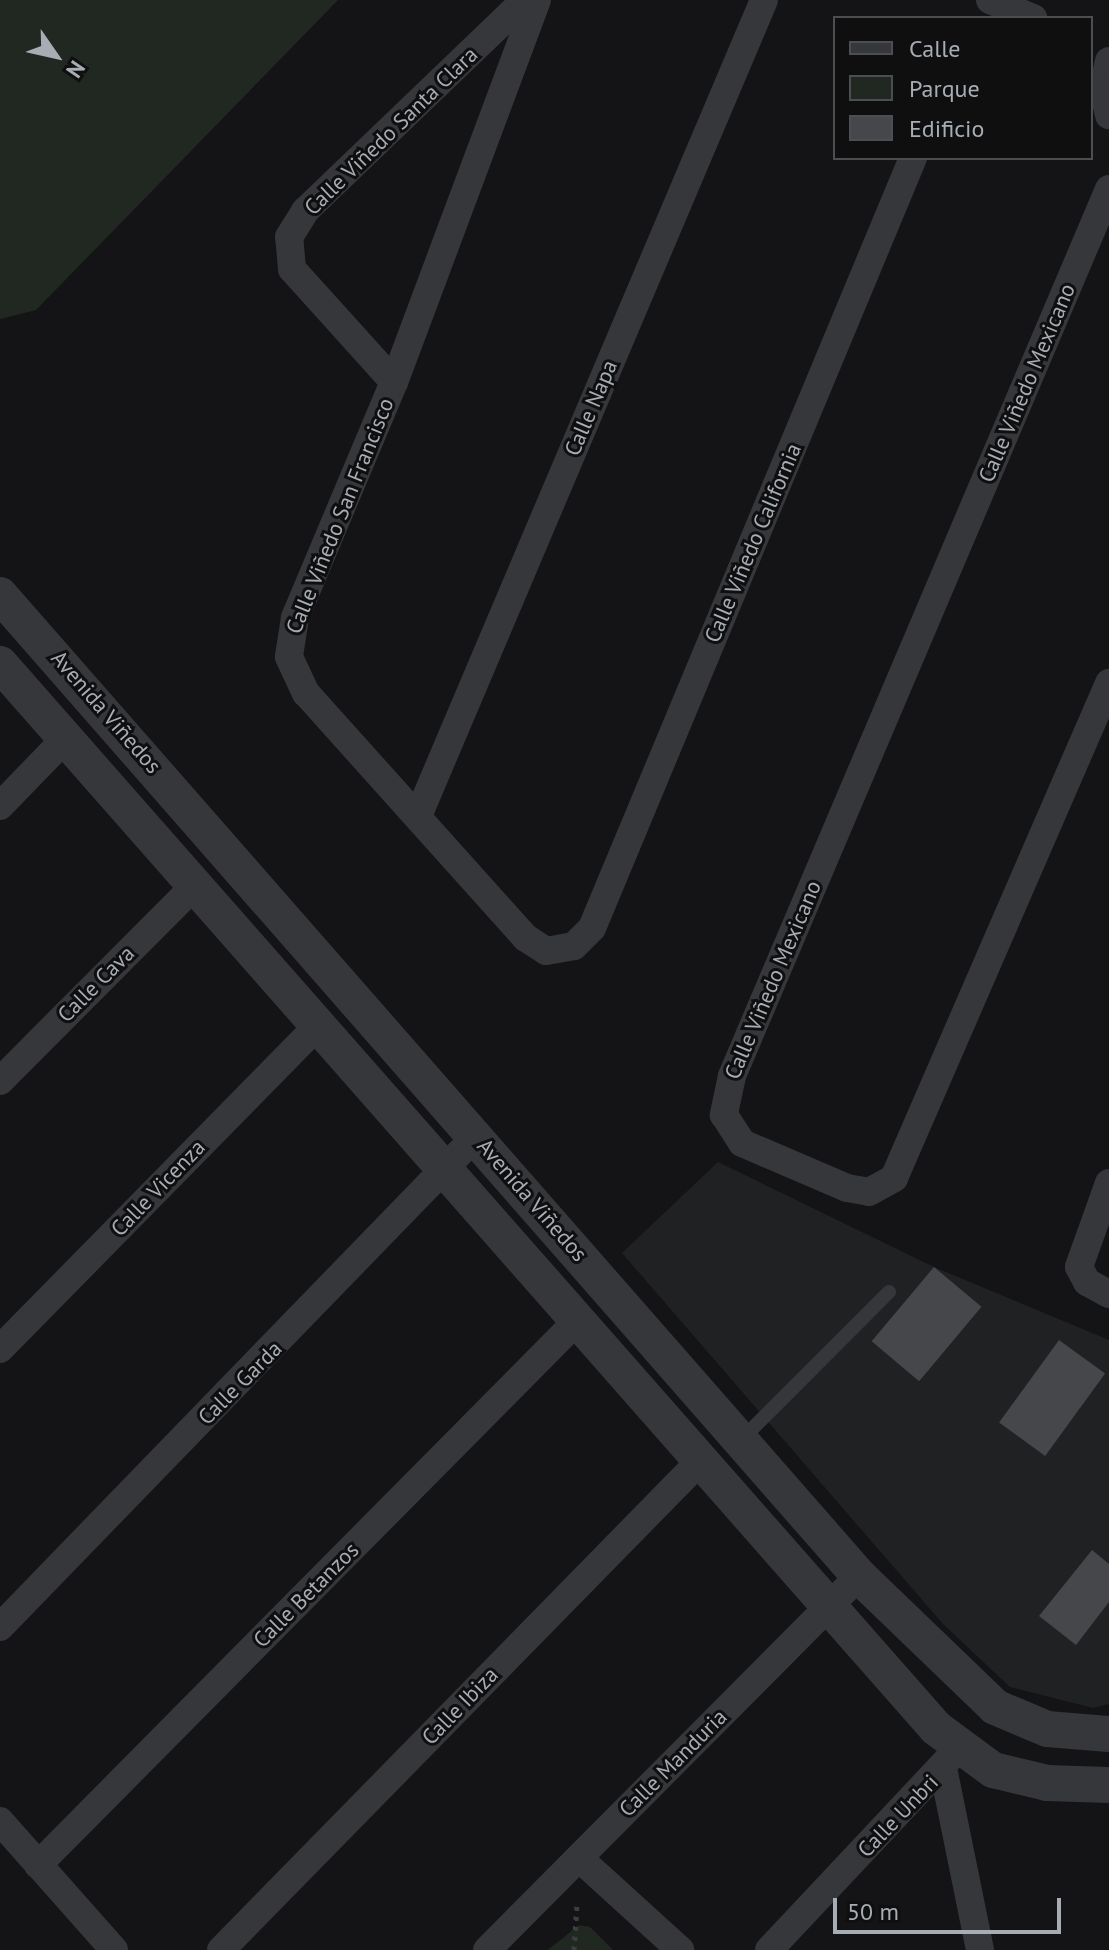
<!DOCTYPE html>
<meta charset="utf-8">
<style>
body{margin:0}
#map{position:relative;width:1109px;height:1950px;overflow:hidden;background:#141416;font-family:"PT Sans",sans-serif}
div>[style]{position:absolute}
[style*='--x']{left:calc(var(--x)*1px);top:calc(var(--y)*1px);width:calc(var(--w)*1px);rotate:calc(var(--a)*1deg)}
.built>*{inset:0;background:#202122}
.green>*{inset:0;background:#212821}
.building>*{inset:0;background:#46474a;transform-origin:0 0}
.path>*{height:5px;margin-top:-2.5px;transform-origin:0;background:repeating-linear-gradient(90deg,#3c3e41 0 4px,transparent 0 10px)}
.service>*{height:14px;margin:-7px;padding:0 7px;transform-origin:7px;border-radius:7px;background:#36373a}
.minor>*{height:28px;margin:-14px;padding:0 14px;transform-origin:14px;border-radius:14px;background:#36373a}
.tertiary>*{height:36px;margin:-18px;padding:0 18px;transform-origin:18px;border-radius:18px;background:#36373a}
span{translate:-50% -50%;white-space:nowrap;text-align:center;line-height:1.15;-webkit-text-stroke:6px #0f0f10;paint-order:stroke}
.street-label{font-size:22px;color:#a7adb4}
.legend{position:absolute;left:833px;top:16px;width:260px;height:144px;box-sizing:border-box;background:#0f0f10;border:2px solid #4c4e52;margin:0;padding:10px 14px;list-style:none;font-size:24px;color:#a7adb4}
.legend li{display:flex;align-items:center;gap:16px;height:40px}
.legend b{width:40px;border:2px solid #4c4e52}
.north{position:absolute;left:16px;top:16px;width:80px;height:80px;-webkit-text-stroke:6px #0f0f10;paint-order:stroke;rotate:124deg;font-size:22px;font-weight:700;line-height:32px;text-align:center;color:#a7adb4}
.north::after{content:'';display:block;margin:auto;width:28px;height:36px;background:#a7adb4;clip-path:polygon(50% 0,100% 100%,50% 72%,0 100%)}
.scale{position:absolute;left:833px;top:1898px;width:228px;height:36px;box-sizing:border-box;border:4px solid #a7adb4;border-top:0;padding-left:10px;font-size:24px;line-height:28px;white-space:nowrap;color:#a7adb4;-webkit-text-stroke:6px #0f0f10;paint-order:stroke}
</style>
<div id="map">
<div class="built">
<div style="clip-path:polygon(718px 1162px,934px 1267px,1109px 1340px,1109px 1704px,1093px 1708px,1010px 1687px,943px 1624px,622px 1253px)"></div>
</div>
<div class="green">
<div style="clip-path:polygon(0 0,338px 0,36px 310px,0 319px)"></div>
<div style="clip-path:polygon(579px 1925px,590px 1927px,613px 1950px,548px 1950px)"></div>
</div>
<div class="building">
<div style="left:934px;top:1267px;width:62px;height:97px;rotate:40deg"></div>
<div style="left:1059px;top:1340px;width:57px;height:102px;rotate:36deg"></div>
<div style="clip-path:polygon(1092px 1550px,1109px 1564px,1109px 1602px,1076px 1645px,1039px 1616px)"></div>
</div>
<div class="path">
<div style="--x:574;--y:1950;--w:47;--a:-86.3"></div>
</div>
<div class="service">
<div style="--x:742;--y:1439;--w:208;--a:-45"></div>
</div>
<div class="minor">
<div style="--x:537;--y:0;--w:408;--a:110.5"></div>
<div style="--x:394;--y:382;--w:256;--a:112.8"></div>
<div style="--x:295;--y:618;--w:39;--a:99"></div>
<div style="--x:289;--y:657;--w:40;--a:65"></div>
<div style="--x:306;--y:693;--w:329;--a:48.1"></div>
<div style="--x:526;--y:938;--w:24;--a:33"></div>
<div style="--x:546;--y:951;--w:28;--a:-10"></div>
<div style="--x:574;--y:946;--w:25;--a:-45"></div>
<div style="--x:592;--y:928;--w:834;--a:-67.37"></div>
<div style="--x:990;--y:0;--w:47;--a:22.7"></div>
<div style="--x:1109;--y:61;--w:29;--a:102"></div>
<div style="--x:1103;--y:89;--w:27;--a:77"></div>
<div style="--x:1109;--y:189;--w:964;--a:113.03"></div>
<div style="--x:732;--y:1076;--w:40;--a:102"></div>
<div style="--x:724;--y:1115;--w:33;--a:57"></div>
<div style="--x:742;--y:1143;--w:114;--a:23.2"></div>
<div style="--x:847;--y:1188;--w:22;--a:10"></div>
<div style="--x:869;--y:1192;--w:29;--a:-29"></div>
<div style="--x:894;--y:1178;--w:540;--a:-66.52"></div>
<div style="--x:394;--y:382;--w:152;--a:-132.1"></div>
<div style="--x:292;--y:269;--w:32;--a:-95"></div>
<div style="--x:289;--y:237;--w:31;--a:-58"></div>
<div style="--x:305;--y:211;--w:305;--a:-43.8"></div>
<div style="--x:0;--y:806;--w:95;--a:-45.9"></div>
<div style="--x:418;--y:816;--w:886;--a:-67.02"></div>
<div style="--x:0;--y:1081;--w:272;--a:-45.1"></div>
<div style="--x:1109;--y:1183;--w:89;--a:109.7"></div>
<div style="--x:1079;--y:1267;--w:17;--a:62"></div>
<div style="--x:1087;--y:1282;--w:25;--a:29"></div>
<div style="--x:0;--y:1349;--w:450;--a:-45.5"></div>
<div style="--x:0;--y:1627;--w:684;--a:-45.89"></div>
<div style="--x:943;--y:1768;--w:186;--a:78.5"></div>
<div style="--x:0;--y:1821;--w:172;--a:48.5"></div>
<div style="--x:579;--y:1858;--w:137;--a:42.3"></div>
<div style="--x:38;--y:1865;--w:762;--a:-45.27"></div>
<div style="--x:221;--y:1950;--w:683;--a:-45.59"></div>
<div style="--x:487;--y:1950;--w:528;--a:-45.15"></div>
<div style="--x:769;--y:1950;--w:276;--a:-46.8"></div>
</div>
<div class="tertiary">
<div style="--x:0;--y:595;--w:1304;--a:48.79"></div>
<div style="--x:859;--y:1576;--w:189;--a:43.9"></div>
<div style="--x:995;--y:1707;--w:56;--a:22.9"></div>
<div style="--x:1047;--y:1729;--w:62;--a:4.6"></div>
<div style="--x:0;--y:664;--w:1417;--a:48.66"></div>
<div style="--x:936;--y:1728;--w:71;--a:36.4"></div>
<div style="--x:993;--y:1770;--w:56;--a:13.5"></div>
<div style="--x:1047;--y:1783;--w:62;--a:1.8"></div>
</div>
<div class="street-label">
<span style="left:391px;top:131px;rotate:-44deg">Calle Viñedo Santa Clara</span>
<span style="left:1027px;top:383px;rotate:-67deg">Calle Viñedo Mexicano</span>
<span style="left:591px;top:408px;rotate:-67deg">Calle Napa</span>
<span style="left:340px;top:516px;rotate:-68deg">Calle Viñedo San Francisco</span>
<span style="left:753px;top:543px;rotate:-67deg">Calle Viñedo California</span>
<span style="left:106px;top:712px;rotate:49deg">Avenida Viñedos</span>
<span style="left:773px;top:980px;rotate:-67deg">Calle Viñedo Mexicano</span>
<span style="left:96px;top:984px;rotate:-45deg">Calle Cava</span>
<span style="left:158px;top:1188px;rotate:-46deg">Calle Vicenza</span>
<span style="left:532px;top:1200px;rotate:49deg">Avenida Viñedos</span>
<span style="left:240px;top:1383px;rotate:-45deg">Calle Garda</span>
<span style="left:306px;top:1595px;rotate:-45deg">Calle Betanzos</span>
<span style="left:460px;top:1706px;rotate:-46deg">Calle Ibiza</span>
<span style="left:673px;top:1763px;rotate:-45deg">Calle Manduria</span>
<span style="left:898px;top:1816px;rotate:-46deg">Calle Unbri</span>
</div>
<ul class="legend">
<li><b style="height:10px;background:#36373a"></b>Calle</li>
<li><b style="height:22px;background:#212821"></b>Parque</li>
<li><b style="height:22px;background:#46474a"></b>Edificio</li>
</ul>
<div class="north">N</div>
<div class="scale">50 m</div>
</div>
